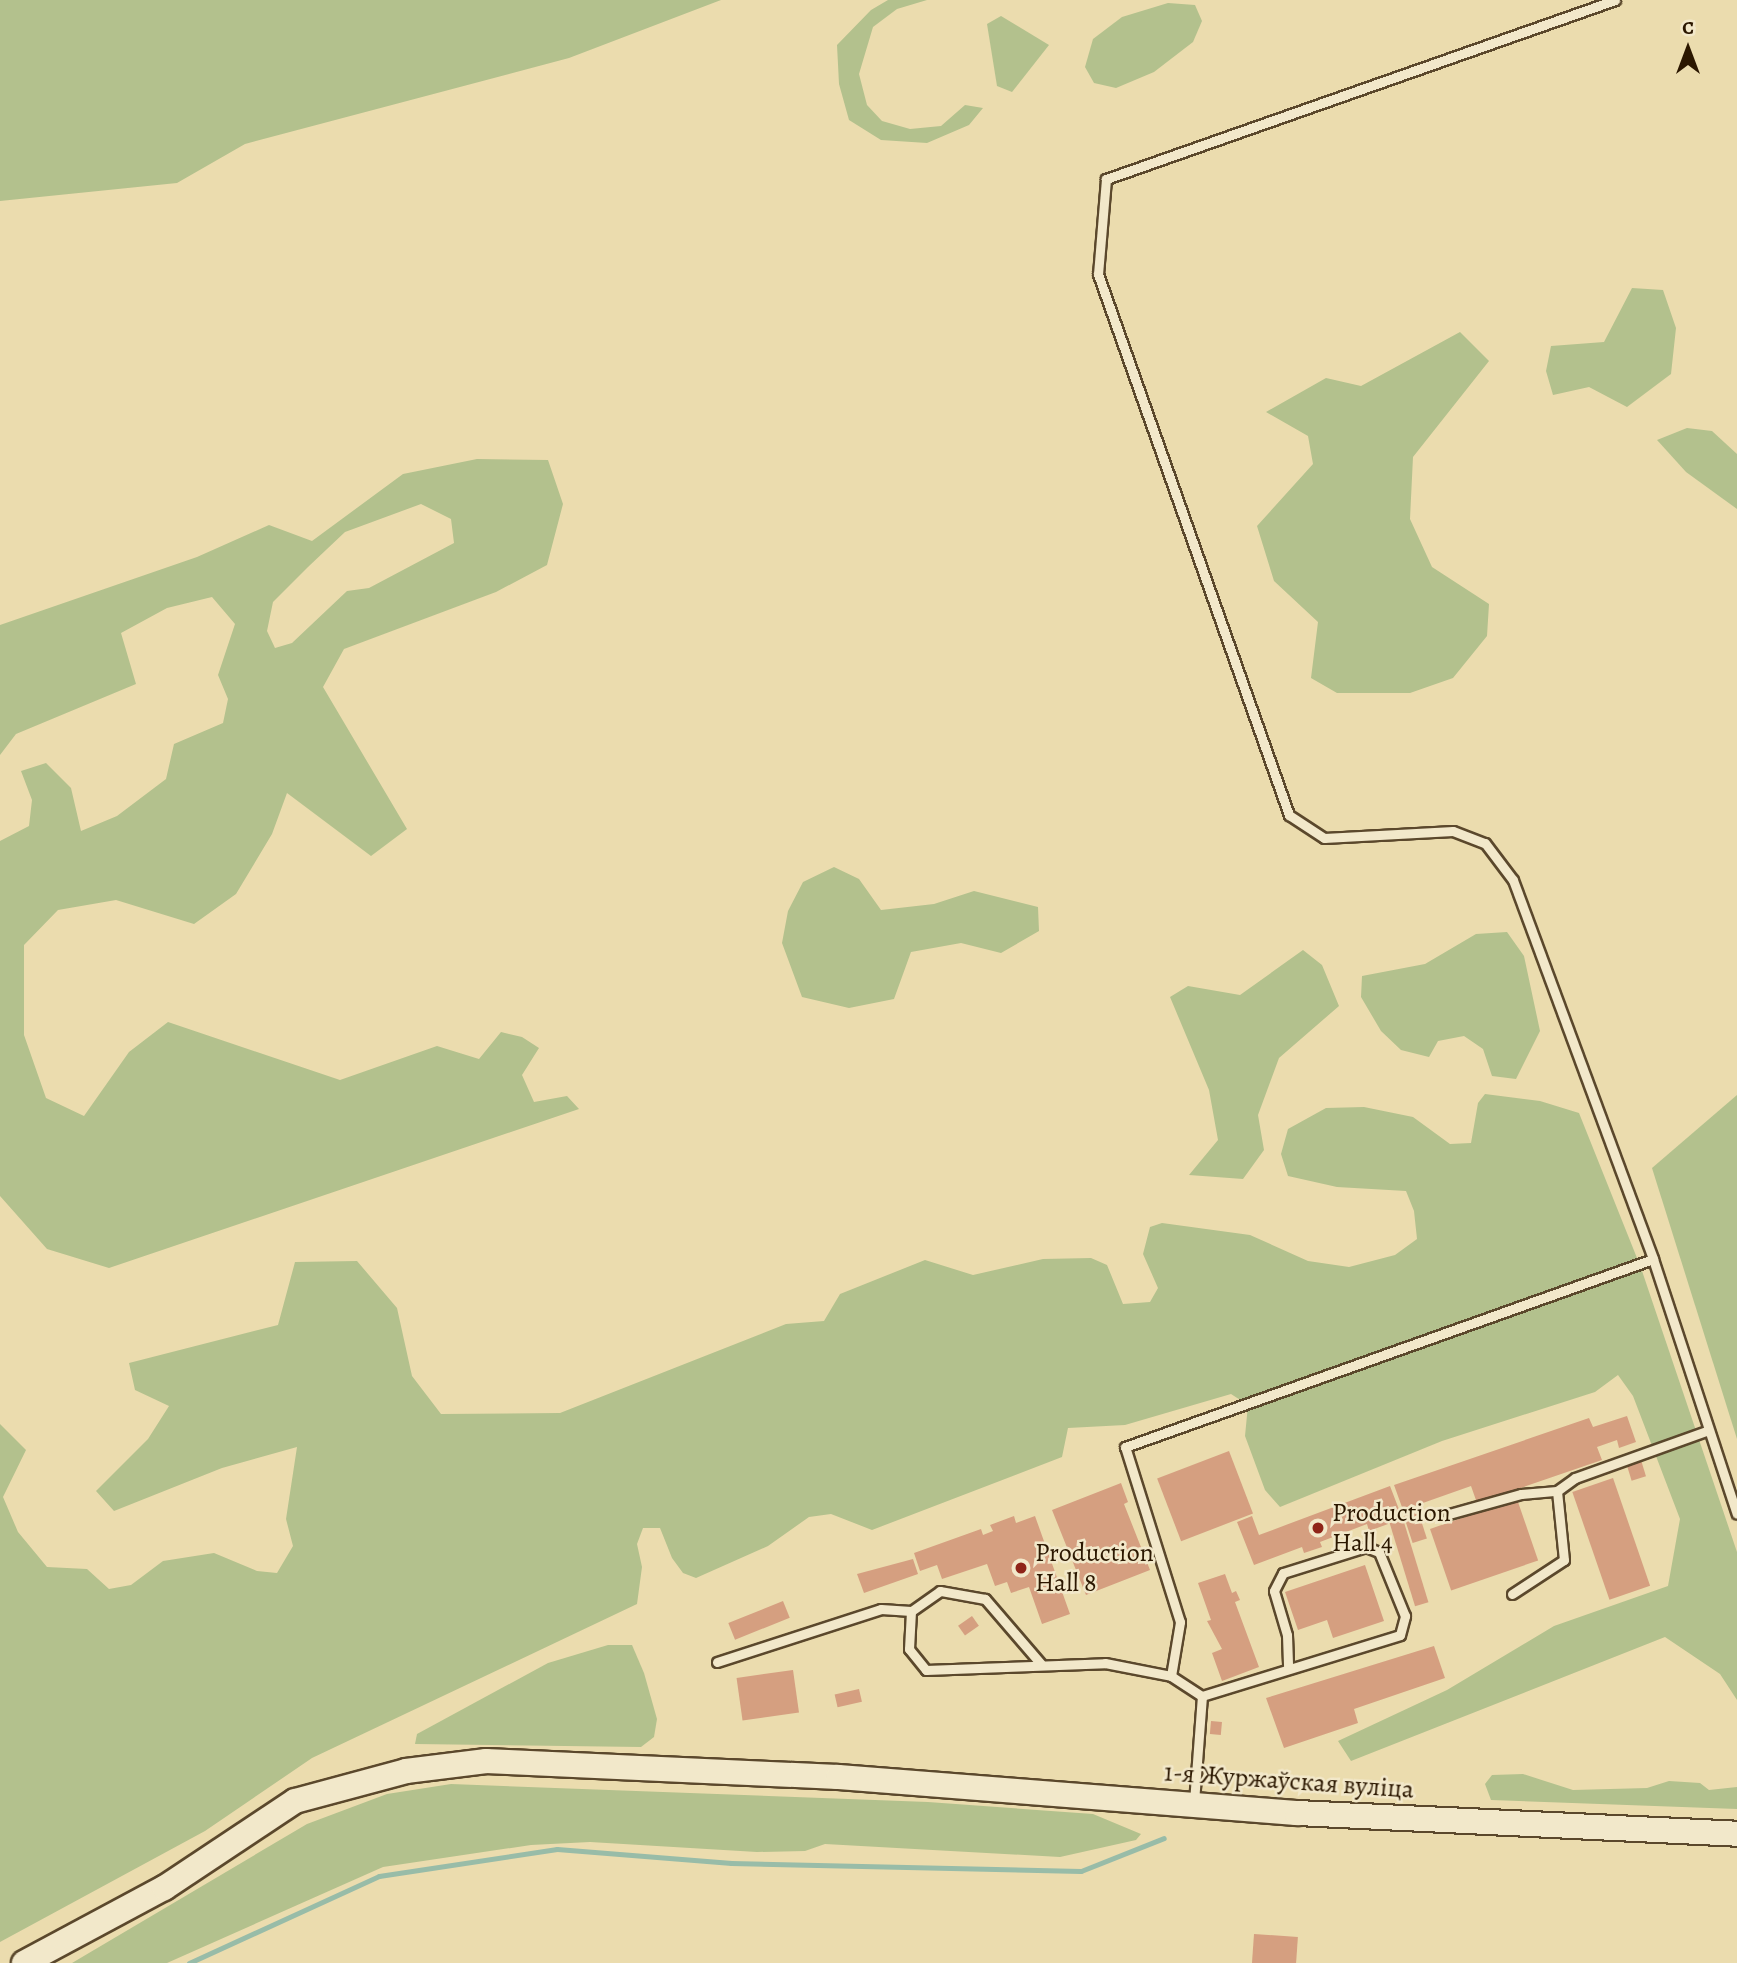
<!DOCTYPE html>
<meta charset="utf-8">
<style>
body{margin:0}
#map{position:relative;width:1737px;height:1963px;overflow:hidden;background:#ebdcae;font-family:Alegreya,serif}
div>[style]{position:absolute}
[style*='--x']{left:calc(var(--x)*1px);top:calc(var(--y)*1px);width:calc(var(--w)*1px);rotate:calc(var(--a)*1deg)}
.green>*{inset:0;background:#b3c18d}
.stream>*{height:5px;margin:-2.5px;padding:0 2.5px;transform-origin:2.5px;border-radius:2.5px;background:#98bca8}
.building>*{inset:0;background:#d59f80;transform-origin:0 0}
.roads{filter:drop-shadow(2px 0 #5b482c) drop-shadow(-2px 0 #5b482c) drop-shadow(0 2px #5b482c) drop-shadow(0 -2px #5b482c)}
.lane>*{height:9px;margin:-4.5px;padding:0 4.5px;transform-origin:4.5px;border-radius:4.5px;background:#f2e8ca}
.secondary>*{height:24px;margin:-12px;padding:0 12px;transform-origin:12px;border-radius:12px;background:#f2e8ca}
.dots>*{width:19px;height:19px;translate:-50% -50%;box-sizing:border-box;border:4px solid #f2e8ca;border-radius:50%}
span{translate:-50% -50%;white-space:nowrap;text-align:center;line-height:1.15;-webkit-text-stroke:5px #f2e8ca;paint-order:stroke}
.poi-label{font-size:26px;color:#2b1700}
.left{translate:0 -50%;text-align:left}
.street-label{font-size:26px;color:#2b1700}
.north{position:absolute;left:1653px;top:14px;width:70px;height:70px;-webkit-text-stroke:5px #f2e8ca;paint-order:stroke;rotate:0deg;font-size:19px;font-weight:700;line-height:28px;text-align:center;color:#2b1700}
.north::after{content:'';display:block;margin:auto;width:24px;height:32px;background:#2b1700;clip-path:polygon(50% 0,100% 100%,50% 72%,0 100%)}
</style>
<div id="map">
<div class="green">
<div style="clip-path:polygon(0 0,721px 0,569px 58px,245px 144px,177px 183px,0 201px)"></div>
<div style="clip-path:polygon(888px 0,927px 0,897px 9px,873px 27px,859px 74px,867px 105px,882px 121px,910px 129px,941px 126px,965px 105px,983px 108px,969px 125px,927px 143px,881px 140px,849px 120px,839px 84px,837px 45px,871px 10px)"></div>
<div style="clip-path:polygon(1168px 3px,1195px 5px,1202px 21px,1193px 42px,1154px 72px,1116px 88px,1094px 83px,1085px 67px,1093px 39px,1122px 17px)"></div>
<div style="clip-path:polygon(1001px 16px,1049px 45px,1012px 92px,997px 86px,987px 24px)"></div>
<div style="clip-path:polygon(1632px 288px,1663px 290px,1676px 328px,1671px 374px,1627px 407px,1589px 387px,1553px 395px,1546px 371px,1551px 346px,1604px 342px)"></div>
<div style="clip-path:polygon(1460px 332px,1489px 361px,1413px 457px,1410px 519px,1432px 567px,1489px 604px,1487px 636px,1453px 678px,1410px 693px,1337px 693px,1311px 678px,1318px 622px,1274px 581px,1257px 526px,1313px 464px,1308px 436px,1266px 412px,1326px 378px,1361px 386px)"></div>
<div style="clip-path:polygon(1687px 428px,1712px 431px,1737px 454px,1737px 509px,1686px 472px,1657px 440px)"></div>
<div style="clip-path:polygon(evenodd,477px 459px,548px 460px,563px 504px,547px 565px,496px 592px,344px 649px,323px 687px,407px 829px,371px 856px,287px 793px,272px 834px,236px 894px,194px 924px,116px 900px,58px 910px,24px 945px,24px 1035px,46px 1098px,84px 1116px,129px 1052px,168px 1022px,340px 1080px,437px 1046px,479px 1059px,501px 1032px,522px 1037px,539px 1048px,522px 1075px,534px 1102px,567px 1096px,579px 1109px,109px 1268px,47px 1249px,0 1196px,0 841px,29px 826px,32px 800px,21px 771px,46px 763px,71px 788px,81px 831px,117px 816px,166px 779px,174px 744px,223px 723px,228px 699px,218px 675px,235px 624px,212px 597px,167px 608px,121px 633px,136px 684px,16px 734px,0 755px,0 625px,197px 557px,269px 525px,312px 541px,403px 474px,477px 459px,421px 504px,451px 519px,454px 543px,369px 588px,347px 591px,292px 643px,275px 648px,267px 631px,273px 602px,308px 567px,345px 532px,421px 504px)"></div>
<div style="clip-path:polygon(834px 867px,859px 879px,881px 910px,934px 904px,974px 891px,1038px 907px,1039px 931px,1001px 953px,961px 943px,911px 952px,894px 999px,849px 1008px,802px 997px,782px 943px,788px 911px,803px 882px)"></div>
<div style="clip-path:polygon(1507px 932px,1524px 956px,1540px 1031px,1516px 1079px,1492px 1076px,1483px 1049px,1464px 1036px,1438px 1041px,1429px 1057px,1401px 1050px,1381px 1031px,1361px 997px,1362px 976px,1425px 964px,1476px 934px)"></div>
<div style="clip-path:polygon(1303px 950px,1322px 965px,1339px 1006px,1279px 1058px,1258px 1115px,1264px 1150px,1243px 1179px,1189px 1175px,1218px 1140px,1209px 1090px,1170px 997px,1188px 986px,1240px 995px)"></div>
<div style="clip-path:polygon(1485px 1094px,1540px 1101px,1579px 1113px,1641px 1268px,1737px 1552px,1737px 1700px,1720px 1674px,1665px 1637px,1351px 1761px,1338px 1741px,1447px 1690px,1554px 1626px,1668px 1586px,1680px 1519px,1633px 1396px,1618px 1375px,1595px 1392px,1442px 1441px,1280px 1507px,1265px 1490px,1245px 1436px,1248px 1405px,1231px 1394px,1125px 1425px,1068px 1428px,1062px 1457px,872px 1530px,831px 1514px,809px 1517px,768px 1546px,696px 1578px,683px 1573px,672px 1558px,660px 1528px,643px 1528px,637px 1544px,642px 1567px,637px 1604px,312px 1758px,205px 1831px,0 1942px,0 1424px,26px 1450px,3px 1497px,18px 1532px,47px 1567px,87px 1569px,109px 1589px,131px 1585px,163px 1561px,214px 1553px,257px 1571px,277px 1573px,293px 1546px,286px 1519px,297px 1447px,222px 1468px,114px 1511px,96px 1491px,148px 1439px,169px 1406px,135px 1390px,129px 1363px,278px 1325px,295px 1262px,357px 1261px,397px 1308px,412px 1376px,441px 1414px,560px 1413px,786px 1324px,824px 1321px,840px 1294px,925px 1260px,973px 1275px,1043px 1259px,1091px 1258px,1107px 1265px,1123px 1304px,1150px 1302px,1158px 1288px,1143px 1254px,1150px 1227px,1162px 1223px,1250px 1235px,1308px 1261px,1349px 1267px,1395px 1255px,1417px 1239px,1414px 1211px,1406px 1191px,1337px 1187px,1288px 1176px,1281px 1154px,1288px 1129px,1326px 1108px,1364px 1107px,1413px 1117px,1450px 1144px,1471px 1143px,1478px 1103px)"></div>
<div style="clip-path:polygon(1737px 1095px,1737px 1439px,1652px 1168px)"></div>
<div style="clip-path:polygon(608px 1645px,632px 1645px,644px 1673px,657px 1719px,654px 1737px,641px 1747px,415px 1744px,417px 1734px,548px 1663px)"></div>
<div style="clip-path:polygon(1523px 1774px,1573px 1790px,1647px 1788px,1669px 1781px,1700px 1783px,1709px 1790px,1737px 1787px,1737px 1809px,1491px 1800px,1485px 1784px,1492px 1775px)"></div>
<div style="clip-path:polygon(451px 1784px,928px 1802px,1093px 1814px,1141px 1834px,1136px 1840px,1060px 1857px,825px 1844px,805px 1851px,757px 1852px,590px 1842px,531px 1845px,383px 1867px,167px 1963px,72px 1963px,307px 1824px,387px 1794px)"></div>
</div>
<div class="stream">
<div style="--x:189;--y:1963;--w:209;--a:-24.6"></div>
<div style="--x:379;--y:1876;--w:180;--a:-8.6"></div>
<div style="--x:557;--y:1849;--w:175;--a:4.6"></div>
<div style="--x:731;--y:1863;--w:350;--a:1.3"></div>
<div style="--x:1081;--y:1871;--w:89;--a:-21.7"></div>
</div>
<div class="building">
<div style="clip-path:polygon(1627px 1416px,1636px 1442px,1619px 1448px,1617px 1440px,1597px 1447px,1602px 1460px,1477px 1503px,1471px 1486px,1403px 1510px,1394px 1485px,1589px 1418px,1593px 1427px)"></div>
<div style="left:1229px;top:1451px;width:67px;height:77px;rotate:69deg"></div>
<div style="left:1641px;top:1460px;width:17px;height:15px;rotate:73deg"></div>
<div style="left:1613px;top:1478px;width:114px;height:43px;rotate:71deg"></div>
<div style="clip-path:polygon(1121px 1483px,1128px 1502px,1124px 1504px,1150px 1570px,1086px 1595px,1052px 1510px)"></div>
<div style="clip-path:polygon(1390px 1486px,1400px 1512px,1385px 1518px,1388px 1524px,1369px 1531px,1367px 1524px,1320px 1542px,1322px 1547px,1304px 1553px,1302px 1547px,1254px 1565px,1237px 1522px,1252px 1516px,1259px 1535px)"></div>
<div style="left:1517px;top:1499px;width:65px;height:92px;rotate:71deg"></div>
<div style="left:1417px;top:1508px;width:32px;height:15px;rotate:72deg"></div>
<div style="clip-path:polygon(1014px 1516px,1016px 1523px,1035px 1516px,1070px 1614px,1042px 1624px,1029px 1587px,1011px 1593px,1007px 1582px,995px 1586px,987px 1564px,942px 1579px,937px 1565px,920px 1571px,914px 1553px,981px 1529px,983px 1535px,993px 1531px,990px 1525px)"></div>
<div style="left:1403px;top:1519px;width:87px;height:14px;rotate:73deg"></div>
<div style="clip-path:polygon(913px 1559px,918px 1574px,864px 1593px,857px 1574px)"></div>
<div style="clip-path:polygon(1365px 1565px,1384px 1621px,1333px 1638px,1327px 1620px,1298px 1630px,1285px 1592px)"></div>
<div style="clip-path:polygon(1225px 1574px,1232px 1593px,1236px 1591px,1240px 1600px,1235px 1602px,1259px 1667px,1222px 1681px,1212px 1653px,1222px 1649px,1207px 1621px,1211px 1620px,1198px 1583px)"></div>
<div style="left:783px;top:1601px;width:18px;height:59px;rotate:68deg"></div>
<div style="left:972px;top:1616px;width:12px;height:17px;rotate:55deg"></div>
<div style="clip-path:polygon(1434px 1646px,1445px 1678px,1354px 1709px,1358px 1723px,1284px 1748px,1266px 1698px)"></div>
<div style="left:793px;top:1670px;width:43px;height:57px;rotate:82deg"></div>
<div style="left:859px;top:1689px;width:13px;height:25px;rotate:77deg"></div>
<div style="left:1211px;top:1721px;width:11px;height:13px;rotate:5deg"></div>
<div style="left:1254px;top:1934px;width:44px;height:29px;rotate:4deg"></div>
</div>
<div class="roads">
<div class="lane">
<div style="--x:1615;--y:0;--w:540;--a:160.62"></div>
<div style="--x:1106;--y:179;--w:95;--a:94.8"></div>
<div style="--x:1098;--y:274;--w:574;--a:70.55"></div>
<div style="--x:1289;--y:815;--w:42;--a:33.3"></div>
<div style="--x:1324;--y:838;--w:129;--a:-3.1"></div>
<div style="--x:1453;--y:831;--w:34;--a:21"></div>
<div style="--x:1485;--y:843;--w:46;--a:52.9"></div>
<div style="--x:1513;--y:880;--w:404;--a:69.7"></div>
<div style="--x:1653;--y:1259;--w:268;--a:71.8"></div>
<div style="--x:1449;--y:1514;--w:75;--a:-15.5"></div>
<div style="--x:1521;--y:1494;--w:36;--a:-5"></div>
<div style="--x:1557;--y:1491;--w:22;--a:-36"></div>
<div style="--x:1575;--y:1478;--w:139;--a:-19.7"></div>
<div style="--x:1512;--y:1594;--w:62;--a:-33.2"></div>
<div style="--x:1564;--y:1560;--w:69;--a:-95.8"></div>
<div style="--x:717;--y:1662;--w:172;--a:-17.9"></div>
<div style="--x:881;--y:1609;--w:30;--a:4"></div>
<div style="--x:1041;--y:1664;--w:86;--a:-130.7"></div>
<div style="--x:985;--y:1599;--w:46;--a:-169.9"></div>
<div style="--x:940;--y:1591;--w:35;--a:145"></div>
<div style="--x:911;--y:1611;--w:38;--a:93"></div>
<div style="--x:909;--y:1649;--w:27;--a:51"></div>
<div style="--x:926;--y:1670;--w:179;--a:-2.2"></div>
<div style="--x:1105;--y:1663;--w:67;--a:11.1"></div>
<div style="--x:1171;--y:1676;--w:37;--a:33"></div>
<div style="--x:1171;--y:1676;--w:55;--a:-80.5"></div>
<div style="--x:1180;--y:1622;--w:183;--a:-107.4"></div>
<div style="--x:1125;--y:1447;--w:560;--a:-19.6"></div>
<div style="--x:1194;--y:1802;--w:106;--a:-85.7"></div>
<div style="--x:1202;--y:1696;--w:207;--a:-17.1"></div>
<div style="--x:1400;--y:1635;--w:20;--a:-75"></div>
<div style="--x:1405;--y:1616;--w:69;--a:-112.1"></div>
<div style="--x:1379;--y:1552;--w:14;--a:-159"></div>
<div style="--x:1366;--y:1547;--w:87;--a:162.6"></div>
<div style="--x:1283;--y:1573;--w:20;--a:117"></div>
<div style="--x:1274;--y:1591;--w:46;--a:73.5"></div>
<div style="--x:1287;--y:1635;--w:33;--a:88"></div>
</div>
<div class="secondary">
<div style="--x:24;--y:1963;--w:159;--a:-28.2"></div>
<div style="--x:164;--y:1888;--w:157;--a:-33.6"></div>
<div style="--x:295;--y:1801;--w:115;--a:-15.1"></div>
<div style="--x:406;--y:1771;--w:81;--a:-7.1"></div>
<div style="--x:486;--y:1761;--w:352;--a:2.6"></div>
<div style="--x:838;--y:1777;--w:460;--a:4.5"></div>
<div style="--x:1297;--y:1813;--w:441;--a:2.7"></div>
</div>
</div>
<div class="dots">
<div style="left:1318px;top:1528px;background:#8f2418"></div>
<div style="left:1021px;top:1568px;background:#8f2418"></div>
</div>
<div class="poi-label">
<span class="left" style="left:1332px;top:1528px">Production<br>Hall 4</span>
<span class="left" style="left:1035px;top:1568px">Production<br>Hall 8</span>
</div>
<div class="street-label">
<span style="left:1289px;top:1781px;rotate:4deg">1-я Журжаўская вуліца</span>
</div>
<div class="north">С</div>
</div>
